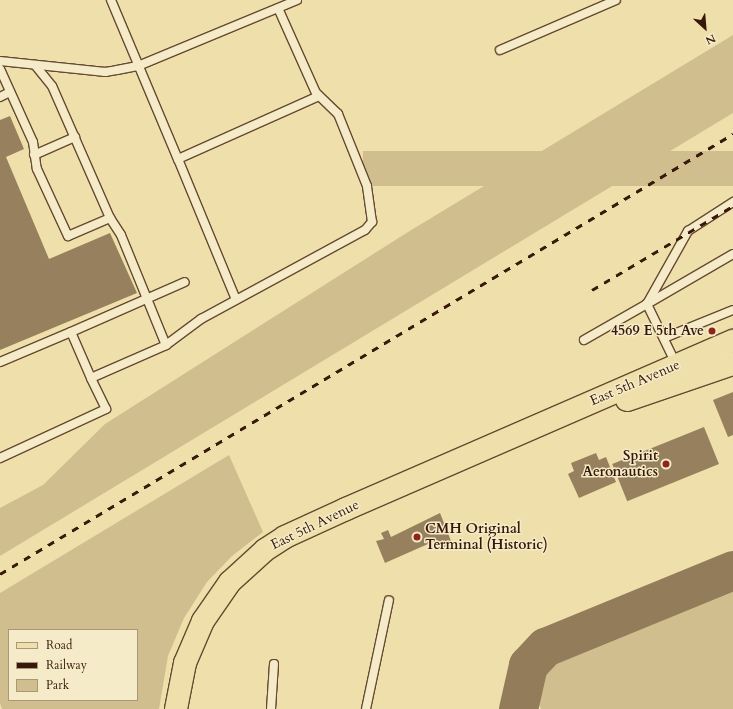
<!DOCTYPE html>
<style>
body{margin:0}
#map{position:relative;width:733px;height:709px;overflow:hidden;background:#efe0ab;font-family:Cardo,serif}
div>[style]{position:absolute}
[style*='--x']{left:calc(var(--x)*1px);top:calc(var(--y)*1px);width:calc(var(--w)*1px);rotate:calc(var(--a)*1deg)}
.green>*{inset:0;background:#d0be8f;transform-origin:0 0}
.taxiway>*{height:39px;margin:-19.5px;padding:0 19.5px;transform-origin:19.5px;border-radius:19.5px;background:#937c5a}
.building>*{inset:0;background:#97805d;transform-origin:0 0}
.roads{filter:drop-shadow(1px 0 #654a32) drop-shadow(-1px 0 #654a32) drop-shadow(0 1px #654a32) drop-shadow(0 -1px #654a32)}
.lane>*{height:8px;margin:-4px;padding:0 4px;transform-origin:4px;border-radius:4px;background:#f5ebc8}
.primary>*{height:22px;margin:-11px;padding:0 11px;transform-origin:11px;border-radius:11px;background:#efe0ab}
.rail>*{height:3px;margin-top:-1.5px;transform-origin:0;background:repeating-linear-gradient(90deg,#371809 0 7px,transparent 0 14px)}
.dots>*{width:11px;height:11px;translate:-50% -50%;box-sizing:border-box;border:2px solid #f5ebc8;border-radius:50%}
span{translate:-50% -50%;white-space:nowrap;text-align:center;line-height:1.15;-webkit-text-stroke:3px #f5ebc8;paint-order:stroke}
.poi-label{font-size:14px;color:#371809;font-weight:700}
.right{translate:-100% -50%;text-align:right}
.left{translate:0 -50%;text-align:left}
.street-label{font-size:14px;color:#371809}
.legend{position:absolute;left:8px;top:629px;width:130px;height:72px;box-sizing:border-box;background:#f5ebc8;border:1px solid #a9977c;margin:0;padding:5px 7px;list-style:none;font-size:12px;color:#371809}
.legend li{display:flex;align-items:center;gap:8px;height:20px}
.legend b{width:20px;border:1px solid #a9977c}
.north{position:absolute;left:685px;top:8px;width:40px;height:40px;-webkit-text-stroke:3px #f5ebc8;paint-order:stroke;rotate:154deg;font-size:11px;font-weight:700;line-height:16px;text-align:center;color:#371809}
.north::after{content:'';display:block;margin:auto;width:14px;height:18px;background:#371809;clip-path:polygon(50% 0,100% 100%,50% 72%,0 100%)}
</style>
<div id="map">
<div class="green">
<div style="clip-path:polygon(733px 35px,733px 113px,0 556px,0 508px,43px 485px,105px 424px,408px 232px)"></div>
<div style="left:733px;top:151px;width:35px;height:370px;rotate:90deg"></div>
<div style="clip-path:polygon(evenodd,229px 455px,263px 532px,232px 556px,207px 582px,184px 618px,168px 656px,159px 709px,2px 709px,0 703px,0 593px,229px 455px,9px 630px,137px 630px,137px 700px,9px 700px,9px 630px)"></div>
<div style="clip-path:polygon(733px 584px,733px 709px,541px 709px,536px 696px,536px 684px,543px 666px,557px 655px)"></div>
</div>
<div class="taxiway">
<div style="--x:518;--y:709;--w:45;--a:-77.2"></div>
<div style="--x:528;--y:665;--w:25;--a:-47"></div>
<div style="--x:545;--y:647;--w:203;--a:-22.3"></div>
</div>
<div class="building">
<div style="clip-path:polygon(10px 116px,24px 149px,6px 157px,49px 259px,110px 233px,137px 293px,0 350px,0 120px)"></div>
<div style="clip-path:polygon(733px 392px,733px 435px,728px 437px,713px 400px)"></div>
<div style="left:704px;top:427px;width:40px;height:99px;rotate:68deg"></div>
<div style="clip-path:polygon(596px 453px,599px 460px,606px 457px,616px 482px,579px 498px,568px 474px,574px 471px,571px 463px)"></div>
<div style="clip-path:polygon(440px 513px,451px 541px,450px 545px,444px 547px,439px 546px,437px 540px,385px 563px,376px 541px,384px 539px,381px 533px,388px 530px,391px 537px)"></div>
</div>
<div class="roads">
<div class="lane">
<div style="--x:111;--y:0;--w:173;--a:67.2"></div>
<div style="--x:178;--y:159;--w:154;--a:-24.1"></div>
<div style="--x:500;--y:50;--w:126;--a:-23.3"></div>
<div style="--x:0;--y:61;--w:106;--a:6"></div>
<div style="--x:105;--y:72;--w:12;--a:-9"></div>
<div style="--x:117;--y:70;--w:21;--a:-11"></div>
<div style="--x:138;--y:66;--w:172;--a:-22.5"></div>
<div style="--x:0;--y:69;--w:80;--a:65.7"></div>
<div style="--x:33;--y:142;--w:27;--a:82"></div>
<div style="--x:37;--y:169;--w:74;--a:65.2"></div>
<div style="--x:68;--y:236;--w:46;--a:-23.2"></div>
<div style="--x:110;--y:218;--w:144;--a:-113.7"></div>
<div style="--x:52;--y:86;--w:27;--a:-129"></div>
<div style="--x:0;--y:97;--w:11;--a:-27"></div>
<div style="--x:34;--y:155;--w:45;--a:-23.7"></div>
<div style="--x:178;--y:159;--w:152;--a:67.6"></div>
<div style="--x:110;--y:218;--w:20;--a:57"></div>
<div style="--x:121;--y:235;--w:119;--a:67.8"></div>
<div style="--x:71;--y:332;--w:124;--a:-23.7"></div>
<div style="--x:664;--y:338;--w:74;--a:-22.1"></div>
<div style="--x:584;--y:340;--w:73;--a:-29.7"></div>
<div style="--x:647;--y:304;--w:84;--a:-60.7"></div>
<div style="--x:688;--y:231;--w:54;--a:-32.8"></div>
<div style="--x:0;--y:362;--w:77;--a:-22.9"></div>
<div style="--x:71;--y:332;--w:50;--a:66.5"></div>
<div style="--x:676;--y:364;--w:67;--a:-115.8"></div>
<div style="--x:647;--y:304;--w:99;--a:-30.2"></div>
<div style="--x:0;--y:458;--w:117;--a:-24.8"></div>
<div style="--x:106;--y:409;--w:34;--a:-116"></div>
<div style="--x:91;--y:378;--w:82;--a:-23.7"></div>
<div style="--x:166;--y:345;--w:44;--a:-36.6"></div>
<div style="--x:201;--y:319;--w:187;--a:-28.5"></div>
<div style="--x:365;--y:230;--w:11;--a:-49"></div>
<div style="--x:372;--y:222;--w:36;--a:-98"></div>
<div style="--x:367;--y:186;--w:78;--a:-111.9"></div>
<div style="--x:338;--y:114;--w:30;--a:-136"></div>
<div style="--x:316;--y:93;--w:93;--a:-114.1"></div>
<div style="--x:271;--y:709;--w:45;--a:-86.2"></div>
<div style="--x:366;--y:709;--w:111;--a:-78.1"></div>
</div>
<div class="primary">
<div style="--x:627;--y:400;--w:112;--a:-18.8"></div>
<div style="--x:176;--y:709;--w:47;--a:-78.9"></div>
<div style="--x:185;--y:663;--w:46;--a:-66.8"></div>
<div style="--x:203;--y:621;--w:47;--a:-55.3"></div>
<div style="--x:230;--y:582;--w:47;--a:-42.4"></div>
<div style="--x:265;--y:550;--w:24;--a:-33"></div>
<div style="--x:285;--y:537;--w:67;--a:-24.7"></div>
<div style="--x:346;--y:509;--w:422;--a:-23.5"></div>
</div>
</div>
<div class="rail">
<div style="--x:592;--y:290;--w:164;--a:-30.8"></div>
<div style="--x:0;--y:574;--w:855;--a:-30.98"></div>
</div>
<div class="dots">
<div style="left:712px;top:331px;background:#8f2418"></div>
<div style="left:666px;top:464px;background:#8f2418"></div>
<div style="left:417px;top:537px;background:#8f2418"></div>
</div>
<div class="poi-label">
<span class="right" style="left:704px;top:331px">4569 E 5th Ave</span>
<span class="right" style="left:658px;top:464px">Spirit<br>Aeronautics</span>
<span class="left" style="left:425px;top:537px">CMH Original<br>Terminal (Historic)</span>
</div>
<div class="street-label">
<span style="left:635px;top:383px;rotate:-23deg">East 5th Avenue</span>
<span style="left:315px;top:525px;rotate:-26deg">East 5th Avenue</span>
</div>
<ul class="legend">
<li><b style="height:5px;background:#efe0ab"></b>Road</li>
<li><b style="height:5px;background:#371809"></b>Railway</li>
<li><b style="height:11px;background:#d0be8f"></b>Park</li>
</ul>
<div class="north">N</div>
</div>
